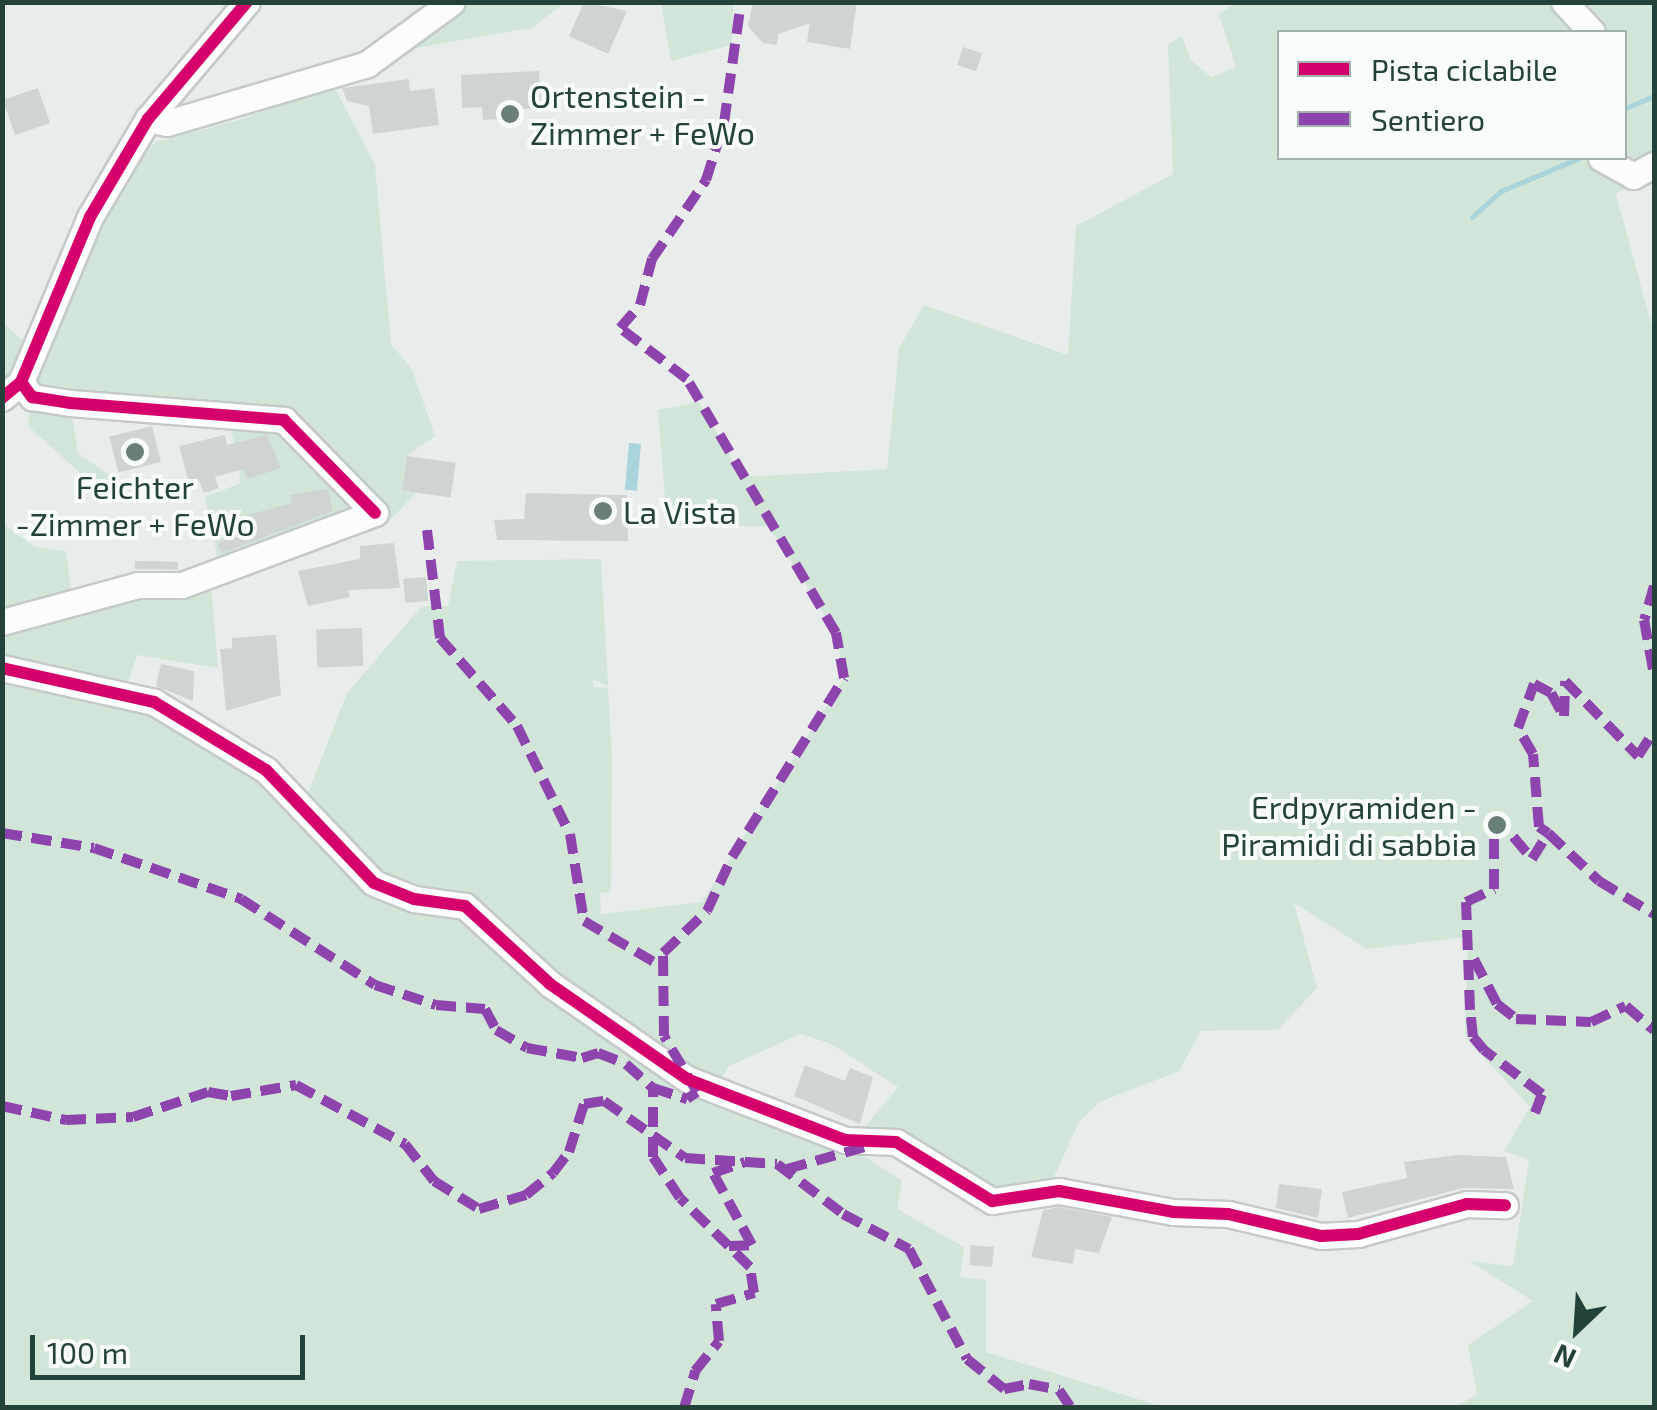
<!DOCTYPE html>
<style>
body{margin:0}
#map{position:relative;width:1657px;height:1410px;overflow:hidden;background:#e8edeb;font-family:"Exo 2",sans-serif}
div>[style]{position:absolute}
[style*='--x']{left:calc(var(--x)*1px);top:calc(var(--y)*1px);width:calc(var(--w)*1px);rotate:calc(var(--a)*1deg)}
.green>*{inset:0;background:#d1e6d8}
.water>*{inset:0;background:#a9d4db;transform-origin:0 0}
.stream>*{height:5px;margin:-2.5px;padding:0 2.5px;transform-origin:2.5px;border-radius:2.5px;background:#a9d4db}
.building>*{inset:0;background:#cfd4d2;transform-origin:0 0}
.roads{filter:drop-shadow(2px 0 #c5cac8) drop-shadow(-2px 0 #c5cac8) drop-shadow(0 2px #c5cac8) drop-shadow(0 -2px #c5cac8)}
.minor>*{height:25px;margin:-12.5px;padding:0 12.5px;transform-origin:12.5px;border-radius:12.5px;background:#fcfcfc}
.quiet>*{height:10px;margin-top:-5px;transform-origin:0;background:repeating-linear-gradient(90deg,#8e44ad 0 20px,transparent 0 30px)}
.cycleway>*{height:12px;margin:-6px;padding:0 6px;transform-origin:6px;border-radius:6px;background:#d6006c}
.dots>*{width:28px;height:28px;translate:-50% -50%;box-sizing:border-box;border:5px solid #f7fbf9;border-radius:50%}
span{translate:-50% -50%;white-space:nowrap;text-align:center;line-height:1.15;-webkit-text-stroke:8px #f7fbf9;paint-order:stroke}
.poi-label{font-size:32px;color:#24423a}
.left{translate:0 -50%;text-align:left}
.right{translate:-100% -50%;text-align:right}
.frame{position:absolute;inset:0;border:5px solid #24423a;pointer-events:none}
.legend{position:absolute;left:1277px;top:30px;width:350px;height:130px;box-sizing:border-box;background:#f7fbf9;border:2px solid #a3b1ad;margin:0;padding:12px 18px;list-style:none;font-size:30px;color:#24423a}
.legend li{display:flex;align-items:center;gap:20px;height:50px}
.legend b{width:50px;border:2px solid #a3b1ad}
.north{position:absolute;left:1527px;top:1280px;width:100px;height:100px;-webkit-text-stroke:8px #f7fbf9;paint-order:stroke;rotate:205deg;font-size:28px;font-weight:700;line-height:40px;text-align:center;color:#24423a}
.north::after{content:'';display:block;margin:auto;width:35px;height:45px;background:#24423a;clip-path:polygon(50% 0,100% 100%,50% 72%,0 100%)}
.scale{position:absolute;left:30px;top:1335px;width:275px;height:45px;box-sizing:border-box;border:5px solid #24423a;border-top:0;padding-left:12px;font-size:30px;line-height:35px;white-space:nowrap;color:#24423a;-webkit-text-stroke:8px #f7fbf9;paint-order:stroke}
</style>
<div id="map">
<div class="green">
<div style="clip-path:polygon(464px 3px,564px 3px,532px 28px,392px 52px)"></div>
<div style="clip-path:polygon(661px 3px,733px 3px,732px 45px,671px 61px)"></div>
<div style="clip-path:polygon(evenodd,1236px 3px,1654px 3px,1654px 172px,1616px 194px,1654px 334px,1654px 1407px,1454px 1407px,1477px 1395px,1468px 1345px,1533px 1301px,1469px 1261px,1513px 1266px,1529px 1160px,1504px 1151px,1530px 1107px,1465px 1037px,1468px 937px,1367px 949px,1294px 903px,1317px 988px,1278px 1030px,1201px 1031px,1179px 1071px,1100px 1102px,1079px 1122px,1048px 1190px,1006px 1201px,860px 1133px,898px 1087px,831px 1044px,801px 1034px,729px 1066px,707px 1104px,855px 1150px,902px 1181px,897px 1209px,964px 1247px,960px 1277px,986px 1280px,986px 1352px,1163px 1407px,3px 1408px,3px 524px,35px 547px,66px 551px,73px 605px,210px 575px,218px 668px,137px 655px,125px 692px,303px 806px,347px 693px,422px 606px,448px 606px,457px 561px,601px 559px,608px 686px,592px 679px,594px 687px,608px 688px,612px 755px,611px 892px,600px 893px,601px 914px,702px 902px,844px 678px,836px 633px,768px 526px,667px 526px,658px 410px,699px 402px,742px 477px,887px 469px,899px 348px,924px 305px,1068px 355px,1076px 226px,1173px 174px,1168px 45px,1182px 35px,1190px 59px,1211px 77px,1236px 67px,1219px 14px,1236px 3px,1280px 32px,1624px 32px,1624px 158px,1280px 158px,1280px 32px)"></div>
<div style="clip-path:polygon(331px 80px,375px 165px,391px 344px,412px 369px,435px 436px,407px 456px,402px 491px,416px 493px,391px 519px,375px 513px,220px 571px,205px 497px,241px 483px,229px 416px,70px 404px,78px 453px,127px 488px,110px 500px,28px 426px,32px 397px,3px 398px,2px 322px,33px 350px,127px 170px,156px 142px,246px 118px)"></div>
</div>
<div class="water">
<div style="left:629px;top:443px;width:12px;height:47px;rotate:5deg"></div>
</div>
<div class="stream">
<div style="--x:1624;--y:109;--w:30;--a:-24"></div>
<div style="--x:1472;--y:217;--w:39;--a:-42"></div>
<div style="--x:1501;--y:191;--w:85;--a:-22.9"></div>
</div>
<div class="building">
<div style="clip-path:polygon(584px 2px,627px 11px,608px 54px,569px 36px)"></div>
<div style="clip-path:polygon(753px 2px,857px 2px,850px 49px,807px 42px,810px 23px,778px 34px,777px 45px,763px 43px,748px 26px)"></div>
<div style="left:963px;top:47px;width:20px;height:19px;rotate:18deg"></div>
<div style="clip-path:polygon(539px 71px,541px 108px,519px 109px,519px 118px,483px 120px,482px 107px,462px 108px,461px 75px)"></div>
<div style="clip-path:polygon(409px 79px,410px 91px,434px 88px,439px 125px,373px 134px,369px 106px,347px 101px,342px 88px)"></div>
<div style="left:38px;top:88px;width:37px;height:37px;rotate:71deg"></div>
<div style="left:152px;top:426px;width:37px;height:44px;rotate:76deg"></div>
<div style="clip-path:polygon(225px 435px,227px 445px,267px 435px,281px 468px,247px 479px,244px 469px,215px 477px,219px 488px,204px 493px,199px 481px,189px 483px,179px 446px)"></div>
<div style="left:407px;top:456px;width:49px;height:35px;rotate:8deg"></div>
<div style="clip-path:polygon(328px 489px,333px 511px,222px 553px,217px 545px,246px 524px,244px 516px,292px 503px,290px 495px)"></div>
<div style="clip-path:polygon(526px 493px,627px 495px,628px 541px,497px 540px,494px 520px,524px 519px)"></div>
<div style="clip-path:polygon(394px 543px,400px 588px,348px 590px,350px 597px,308px 606px,298px 571px,360px 559px,360px 546px)"></div>
<div style="left:135px;top:561px;width:43px;height:8px;rotate:1deg"></div>
<div style="left:426px;top:577px;width:24px;height:23px;rotate:85deg"></div>
<div style="left:362px;top:628px;width:38px;height:46px;rotate:88deg"></div>
<div style="clip-path:polygon(276px 635px,281px 695px,226px 711px,220px 649px,232px 648px,232px 638px)"></div>
<div style="clip-path:polygon(161px 664px,194px 671px,193px 701px,156px 686px)"></div>
<div style="clip-path:polygon(805px 1065px,845px 1081px,850px 1068px,873px 1077px,860px 1124px,794px 1096px)"></div>
<div style="clip-path:polygon(1457px 1155px,1506px 1157px,1514px 1189px,1463px 1188px,1348px 1218px,1342px 1192px,1407px 1178px,1404px 1162px)"></div>
<div style="clip-path:polygon(1279px 1184px,1322px 1189px,1318px 1218px,1276px 1208px)"></div>
<div style="clip-path:polygon(1059px 1207px,1112px 1217px,1099px 1253px,1075px 1249px,1073px 1264px,1031px 1257px,1043px 1210px)"></div>
<div style="left:971px;top:1245px;width:23px;height:20px;rotate:5deg"></div>
</div>
<div class="roads">
<div class="minor">
<div style="--x:1564;--y:2;--w:41;--a:47"></div>
<div style="--x:148;--y:119;--w:19;--a:12"></div>
<div style="--x:167;--y:123;--w:209;--a:-16.4"></div>
<div style="--x:367;--y:64;--w:105;--a:-36.1"></div>
<div style="--x:1601;--y:158;--w:37;--a:29"></div>
<div style="--x:1633;--y:176;--w:24;--a:-28"></div>
<div style="--x:21;--y:382;--w:19;--a:54"></div>
<div style="--x:32;--y:397;--w:38;--a:9"></div>
<div style="--x:70;--y:403;--w:215;--a:4.5"></div>
<div style="--x:284;--y:420;--w:130;--a:45.6"></div>
<div style="--x:2;--y:398;--w:25;--a:-40"></div>
<div style="--x:21;--y:382;--w:179;--a:-67.3"></div>
<div style="--x:90;--y:217;--w:114;--a:-59.4"></div>
<div style="--x:148;--y:119;--w:153;--a:-49.8"></div>
<div style="--x:2;--y:622;--w:141;--a:-15.2"></div>
<div style="--x:138;--y:585;--w:44;--a:0"></div>
<div style="--x:182;--y:585;--w:206;--a:-20.5"></div>
<div style="--x:2;--y:668;--w:156;--a:12.6"></div>
<div style="--x:154;--y:702;--w:131;--a:31.3"></div>
<div style="--x:266;--y:770;--w:156;--a:46.3"></div>
<div style="--x:374;--y:883;--w:43;--a:21.8"></div>
<div style="--x:414;--y:899;--w:51;--a:7.8"></div>
<div style="--x:465;--y:906;--w:115;--a:42.5"></div>
<div style="--x:550;--y:984;--w:167;--a:34.7"></div>
<div style="--x:687;--y:1079;--w:169;--a:21.1"></div>
<div style="--x:845;--y:1140;--w:51;--a:2.2"></div>
<div style="--x:896;--y:1142;--w:113;--a:31.6"></div>
<div style="--x:992;--y:1201;--w:68;--a:-8.5"></div>
<div style="--x:1059;--y:1191;--w:116;--a:10.4"></div>
<div style="--x:1173;--y:1212;--w:55;--a:2.1"></div>
<div style="--x:1228;--y:1214;--w:96;--a:13.3"></div>
<div style="--x:1321;--y:1236;--w:37;--a:-3"></div>
<div style="--x:1358;--y:1234;--w:113;--a:-15.4"></div>
<div style="--x:1467;--y:1204;--w:38;--a:2"></div>
</div>
</div>
<div class="quiet">
<div style="--x:427;--y:530;--w:109;--a:83.1"></div>
<div style="--x:440;--y:638;--w:117;--a:48.8"></div>
<div style="--x:517;--y:726;--w:120;--a:63.9"></div>
<div style="--x:570;--y:834;--w:88;--a:80.9"></div>
<div style="--x:584;--y:921;--w:93;--a:30.4"></div>
<div style="--x:1654;--y:586;--w:35;--a:106"></div>
<div style="--x:1644;--y:620;--w:56;--a:79.7"></div>
<div style="--x:2;--y:833;--w:93;--a:9.3"></div>
<div style="--x:94;--y:848;--w:156;--a:19.1"></div>
<div style="--x:241;--y:899;--w:159;--a:32.7"></div>
<div style="--x:375;--y:985;--w:64;--a:18.2"></div>
<div style="--x:436;--y:1005;--w:49;--a:4.7"></div>
<div style="--x:485;--y:1009;--w:24;--a:62"></div>
<div style="--x:496;--y:1030;--w:36;--a:30"></div>
<div style="--x:527;--y:1048;--w:56;--a:10.3"></div>
<div style="--x:582;--y:1058;--w:17;--a:-17"></div>
<div style="--x:598;--y:1053;--w:30;--a:21"></div>
<div style="--x:626;--y:1064;--w:36;--a:42"></div>
<div style="--x:1548;--y:833;--w:70;--a:43.3"></div>
<div style="--x:1599;--y:881;--w:64;--a:31"></div>
<div style="--x:1474;--y:959;--w:51;--a:62.9"></div>
<div style="--x:1497;--y:1004;--w:24;--a:38"></div>
<div style="--x:1516;--y:1019;--w:75;--a:2.3"></div>
<div style="--x:1591;--y:1022;--w:38;--a:-25"></div>
<div style="--x:1626;--y:1006;--w:37;--a:41"></div>
<div style="--x:2;--y:1106;--w:66;--a:12.3"></div>
<div style="--x:66;--y:1120;--w:67;--a:-2.6"></div>
<div style="--x:133;--y:1117;--w:79;--a:-18.4"></div>
<div style="--x:208;--y:1092;--w:23;--a:10"></div>
<div style="--x:231;--y:1096;--w:66;--a:-9.6"></div>
<div style="--x:296;--y:1085;--w:124;--a:28.4"></div>
<div style="--x:405;--y:1144;--w:47;--a:51.9"></div>
<div style="--x:434;--y:1181;--w:53;--a:31.9"></div>
<div style="--x:479;--y:1209;--w:49;--a:-16.6"></div>
<div style="--x:526;--y:1195;--w:35;--a:-39"></div>
<div style="--x:553;--y:1173;--w:26;--a:-53"></div>
<div style="--x:569;--y:1152;--w:50;--a:-72.6"></div>
<div style="--x:584;--y:1104;--w:20;--a:-9"></div>
<div style="--x:604;--y:1101;--w:99;--a:35.1"></div>
<div style="--x:685;--y:1158;--w:92;--a:3.7"></div>
<div style="--x:777;--y:1164;--w:83;--a:37.1"></div>
<div style="--x:843;--y:1214;--w:75;--a:27.9"></div>
<div style="--x:909;--y:1249;--w:124;--a:62.2"></div>
<div style="--x:967;--y:1359;--w:48;--a:39"></div>
<div style="--x:1004;--y:1389;--w:25;--a:-11"></div>
<div style="--x:1029;--y:1384;--w:31;--a:11"></div>
<div style="--x:1059;--y:1390;--w:22;--a:56"></div>
<div style="--x:1535;--y:1113;--w:20;--a:-70"></div>
<div style="--x:1542;--y:1094;--w:73;--a:-142.8"></div>
<div style="--x:1484;--y:1050;--w:17;--a:-130"></div>
<div style="--x:1473;--y:1037;--w:27;--a:-96"></div>
<div style="--x:1470;--y:1010;--w:108;--a:-92.1"></div>
<div style="--x:1466;--y:902;--w:31;--a:-25"></div>
<div style="--x:1494;--y:889;--w:75;--a:-90"></div>
<div style="--x:1494;--y:814;--w:59;--a:49.8"></div>
<div style="--x:1532;--y:859;--w:31;--a:-58"></div>
<div style="--x:1548;--y:833;--w:11;--a:-146"></div>
<div style="--x:1539;--y:827;--w:73;--a:-94.7"></div>
<div style="--x:1533;--y:754;--w:30;--a:-120"></div>
<div style="--x:1518;--y:728;--w:47;--a:-70"></div>
<div style="--x:1534;--y:684;--w:19;--a:28"></div>
<div style="--x:1551;--y:693;--w:26;--a:61"></div>
<div style="--x:1564;--y:716;--w:35;--a:-88"></div>
<div style="--x:1565;--y:681;--w:105;--a:45.8"></div>
<div style="--x:1638;--y:756;--w:30;--a:-57"></div>
<div style="--x:787;--y:1169;--w:80;--a:-15.9"></div>
<div style="--x:729;--y:1246;--w:23;--a:-2"></div>
<div style="--x:752;--y:1245;--w:82;--a:-118.4"></div>
<div style="--x:713;--y:1173;--w:34;--a:-19"></div>
<div style="--x:684;--y:1408;--w:39;--a:-73"></div>
<div style="--x:695;--y:1371;--w:38;--a:-51"></div>
<div style="--x:719;--y:1341;--w:37;--a:-95"></div>
<div style="--x:716;--y:1304;--w:40;--a:-16"></div>
<div style="--x:754;--y:1293;--w:26;--a:-99"></div>
<div style="--x:750;--y:1267;--w:98;--a:-135.4"></div>
<div style="--x:680;--y:1198;--w:49;--a:-123.4"></div>
<div style="--x:653;--y:1157;--w:69;--a:-90"></div>
<div style="--x:653;--y:1088;--w:36;--a:18"></div>
<div style="--x:687;--y:1099;--w:12;--a:-35"></div>
<div style="--x:697;--y:1092;--w:65;--a:-120.5"></div>
<div style="--x:664;--y:1036;--w:83;--a:-90.7"></div>
<div style="--x:663;--y:953;--w:61;--a:-43.7"></div>
<div style="--x:707;--y:911;--w:60;--a:-65.2"></div>
<div style="--x:732;--y:857;--w:211;--a:-58"></div>
<div style="--x:844;--y:678;--w:46;--a:-100.1"></div>
<div style="--x:836;--y:633;--w:294;--a:-120.4"></div>
<div style="--x:687;--y:379;--w:84;--a:-142.7"></div>
<div style="--x:620;--y:328;--w:30;--a:-49"></div>
<div style="--x:640;--y:305;--w:48;--a:-75.4"></div>
<div style="--x:652;--y:259;--w:96;--a:-55.6"></div>
<div style="--x:706;--y:180;--w:60;--a:-72.5"></div>
<div style="--x:724;--y:123;--w:122;--a:-82"></div>
</div>
<div class="cycleway">
<div style="--x:21;--y:382;--w:19;--a:54"></div>
<div style="--x:32;--y:397;--w:38;--a:9"></div>
<div style="--x:70;--y:403;--w:215;--a:4.5"></div>
<div style="--x:284;--y:420;--w:130;--a:45.6"></div>
<div style="--x:2;--y:398;--w:25;--a:-40"></div>
<div style="--x:21;--y:382;--w:179;--a:-67.3"></div>
<div style="--x:90;--y:217;--w:114;--a:-59.4"></div>
<div style="--x:148;--y:119;--w:153;--a:-49.8"></div>
<div style="--x:2;--y:668;--w:156;--a:12.6"></div>
<div style="--x:154;--y:702;--w:131;--a:31.3"></div>
<div style="--x:266;--y:770;--w:156;--a:46.3"></div>
<div style="--x:374;--y:883;--w:43;--a:21.8"></div>
<div style="--x:414;--y:899;--w:51;--a:7.8"></div>
<div style="--x:465;--y:906;--w:115;--a:42.5"></div>
<div style="--x:550;--y:984;--w:167;--a:34.7"></div>
<div style="--x:687;--y:1079;--w:169;--a:21.1"></div>
<div style="--x:845;--y:1140;--w:51;--a:2.2"></div>
<div style="--x:896;--y:1142;--w:113;--a:31.6"></div>
<div style="--x:992;--y:1201;--w:68;--a:-8.5"></div>
<div style="--x:1059;--y:1191;--w:116;--a:10.4"></div>
<div style="--x:1173;--y:1212;--w:55;--a:2.1"></div>
<div style="--x:1228;--y:1214;--w:96;--a:13.3"></div>
<div style="--x:1321;--y:1236;--w:37;--a:-3"></div>
<div style="--x:1358;--y:1234;--w:113;--a:-15.4"></div>
<div style="--x:1467;--y:1204;--w:38;--a:2"></div>
</div>
<div class="dots">
<div style="left:510px;top:114px;background:#697e78"></div>
<div style="left:135px;top:452px;background:#697e78"></div>
<div style="left:603px;top:511px;background:#697e78"></div>
<div style="left:1497px;top:825px;background:#697e78"></div>
</div>
<div class="poi-label">
<span class="left" style="left:530px;top:114px">Ortenstein -<br>Zimmer + FeWo</span>
<span style="left:135px;top:505px">Feichter<br>-Zimmer + FeWo</span>
<span class="left" style="left:623px;top:511px">La Vista</span>
<span class="right" style="left:1477px;top:825px">Erdpyramiden -<br>Piramidi di sabbia</span>
</div>
<div class="frame"></div>
<ul class="legend">
<li><b style="height:12px;background:#d6006c"></b>Pista ciclabile</li>
<li><b style="height:12px;background:#8e44ad"></b>Sentiero</li>
</ul>
<div class="north">N</div>
<div class="scale">100 m</div>
</div>
